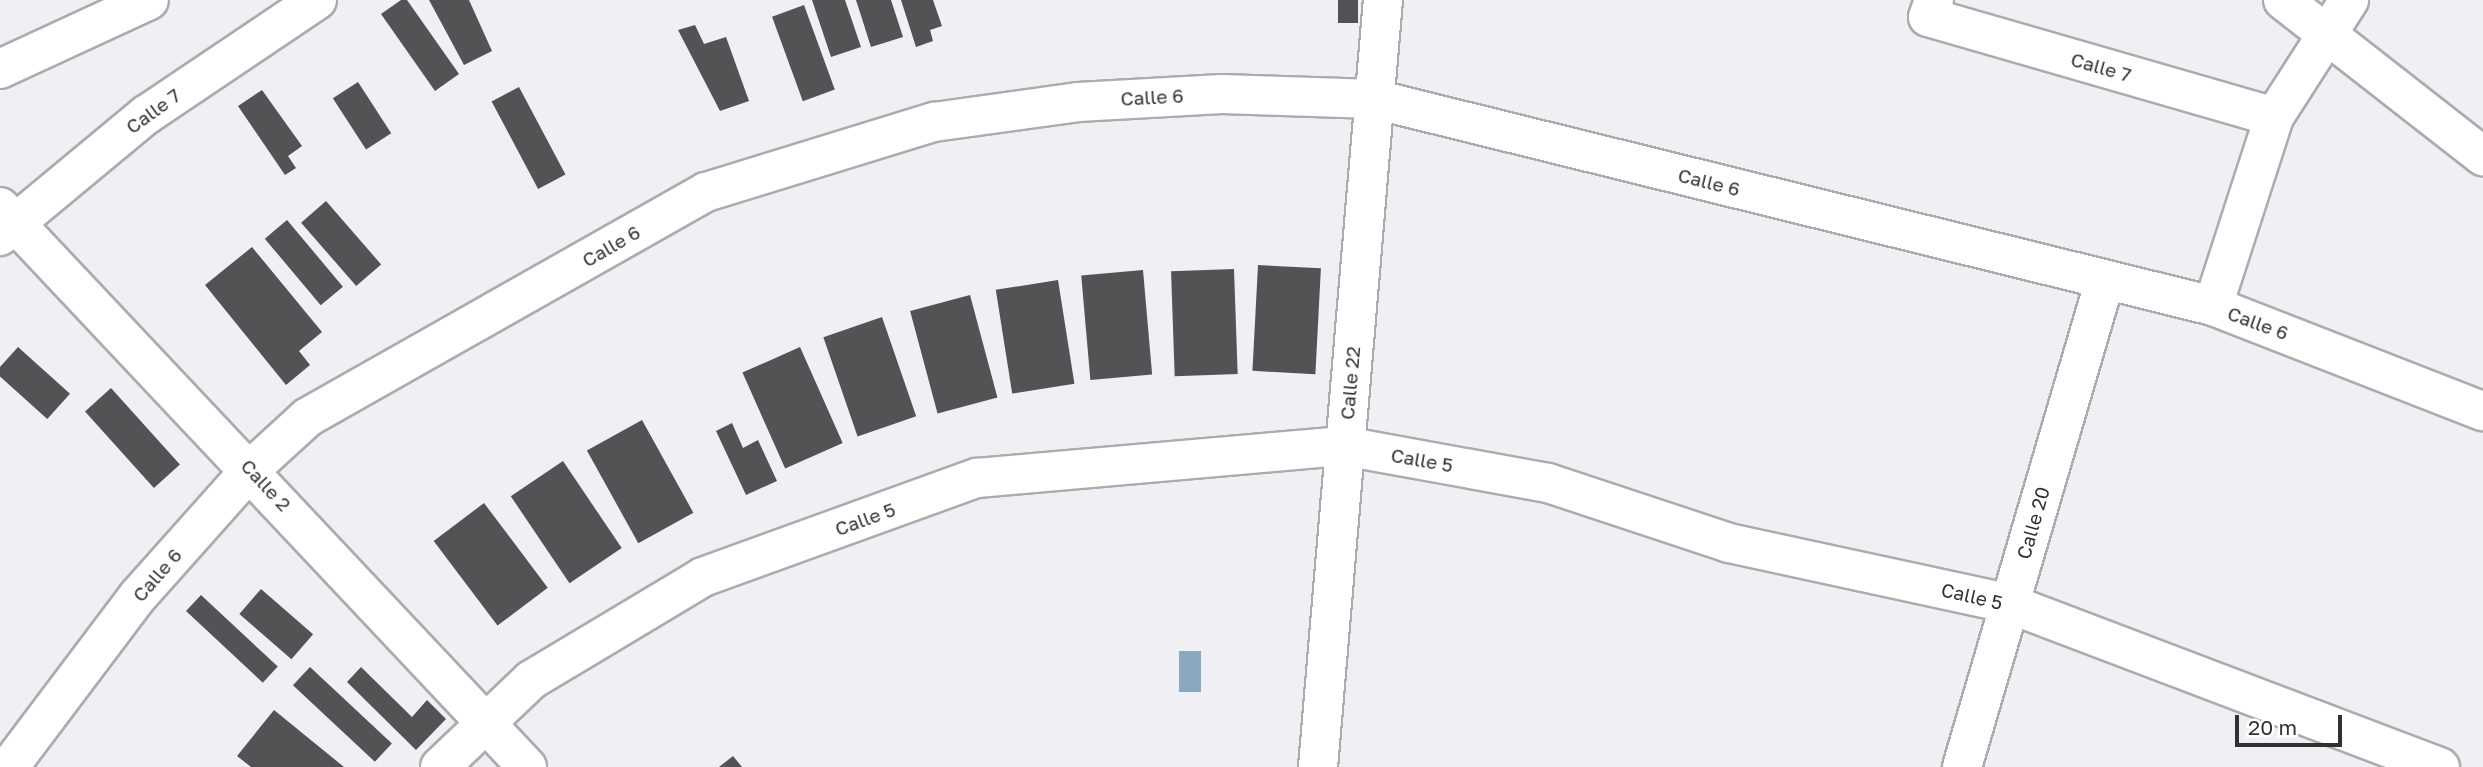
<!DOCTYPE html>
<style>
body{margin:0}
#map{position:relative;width:2483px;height:767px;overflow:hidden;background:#f0eff3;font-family:"Golos Text",sans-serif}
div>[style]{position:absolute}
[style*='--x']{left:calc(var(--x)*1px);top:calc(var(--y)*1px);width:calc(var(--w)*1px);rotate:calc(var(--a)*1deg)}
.water>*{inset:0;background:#89a7bd;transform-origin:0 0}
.building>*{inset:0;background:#555255;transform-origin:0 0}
.roads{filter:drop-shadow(2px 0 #acabaf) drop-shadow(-2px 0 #acabaf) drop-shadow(0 2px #acabaf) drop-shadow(0 -2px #acabaf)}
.minor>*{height:38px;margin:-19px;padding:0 19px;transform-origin:19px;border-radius:19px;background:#fff}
.major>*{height:38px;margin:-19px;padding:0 19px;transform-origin:19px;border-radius:19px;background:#fff}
span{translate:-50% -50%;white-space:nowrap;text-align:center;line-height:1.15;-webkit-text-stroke:7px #fff;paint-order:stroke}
.street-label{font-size:19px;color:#313133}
.scale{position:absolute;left:2235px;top:715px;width:107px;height:32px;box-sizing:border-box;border:4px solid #313133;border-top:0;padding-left:9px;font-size:21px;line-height:24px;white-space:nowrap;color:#313133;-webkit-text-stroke:5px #fff;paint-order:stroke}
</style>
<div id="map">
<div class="water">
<div style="left:1179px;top:651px;width:22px;height:41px"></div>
</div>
<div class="building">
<div style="clip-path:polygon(401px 0,407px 0,459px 74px,435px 91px,381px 14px)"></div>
<div style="clip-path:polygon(429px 0,469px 0,492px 51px,464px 65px)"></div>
<div style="clip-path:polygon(812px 0,845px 0,861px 47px,831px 57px)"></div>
<div style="clip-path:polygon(856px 0,891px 0,903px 37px,871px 47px)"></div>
<div style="clip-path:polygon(901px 0,933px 0,942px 26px,930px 30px,933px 41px,916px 47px)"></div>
<div style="left:1338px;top:0;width:20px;height:23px"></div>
<div style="left:804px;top:5px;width:90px;height:34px;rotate:70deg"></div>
<div style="clip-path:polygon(695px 25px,704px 44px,726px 37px,749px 101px,720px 111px,678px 30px)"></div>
<div style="left:358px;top:82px;width:61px;height:30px;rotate:57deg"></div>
<div style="left:519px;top:87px;width:99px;height:31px;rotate:62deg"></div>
<div style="clip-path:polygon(262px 90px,302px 146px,288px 156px,296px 168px,285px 175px,238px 106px)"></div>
<div style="left:326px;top:201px;width:84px;height:33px;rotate:49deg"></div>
<div style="left:287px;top:220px;width:87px;height:29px;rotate:50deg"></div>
<div style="clip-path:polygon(252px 247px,322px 332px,299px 351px,310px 365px,286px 385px,205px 285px)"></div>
<div style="left:1258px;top:265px;width:63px;height:106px;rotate:3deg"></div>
<div style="left:1234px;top:269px;width:105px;height:63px;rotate:88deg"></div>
<div style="left:1143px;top:270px;width:105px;height:62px;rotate:85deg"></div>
<div style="left:1058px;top:280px;width:105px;height:63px;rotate:81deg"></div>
<div style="left:970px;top:295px;width:106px;height:62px;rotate:75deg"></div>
<div style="left:882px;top:317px;width:105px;height:62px;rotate:71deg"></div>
<div style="left:18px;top:347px;width:70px;height:34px;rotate:42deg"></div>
<div style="left:800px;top:347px;width:105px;height:63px;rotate:66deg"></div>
<div style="left:111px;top:388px;width:103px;height:35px;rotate:48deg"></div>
<div style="left:642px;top:420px;width:106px;height:63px;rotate:61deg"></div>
<div style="clip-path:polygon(732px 423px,743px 448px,758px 440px,777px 481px,746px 495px,716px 431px)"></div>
<div style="left:563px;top:461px;width:105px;height:63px;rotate:56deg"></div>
<div style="left:484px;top:503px;width:106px;height:63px;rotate:53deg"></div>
<div style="left:261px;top:589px;width:69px;height:33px;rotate:41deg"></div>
<div style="left:201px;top:595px;width:105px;height:22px;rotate:43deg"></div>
<div style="left:310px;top:667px;width:112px;height:25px;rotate:43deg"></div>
<div style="clip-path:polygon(361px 667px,412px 717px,427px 700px,446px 719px,416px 750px,347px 682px)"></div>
<div style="clip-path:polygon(274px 710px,344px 767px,251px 767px,237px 756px)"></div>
<div style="clip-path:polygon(733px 756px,742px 767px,719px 767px)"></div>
</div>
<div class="roads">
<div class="minor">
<div style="--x:1934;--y:0;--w:18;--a:109"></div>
<div style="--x:1928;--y:17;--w:360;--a:16.1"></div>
<div style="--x:0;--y:207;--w:769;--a:46.74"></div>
<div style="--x:0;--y:236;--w:190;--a:-39.7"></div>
<div style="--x:146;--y:115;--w:206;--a:-33.9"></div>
<div style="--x:2213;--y:306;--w:199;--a:-72.1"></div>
<div style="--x:2274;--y:117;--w:139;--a:-57.3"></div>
<div style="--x:9;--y:767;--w:214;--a:-53"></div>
<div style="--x:138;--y:596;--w:170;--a:-48.3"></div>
<div style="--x:251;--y:469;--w:77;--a:-42.4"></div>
<div style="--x:308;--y:417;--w:457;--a:-29.5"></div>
<div style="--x:706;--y:192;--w:239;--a:-17.1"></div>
<div style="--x:934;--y:122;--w:145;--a:-7.9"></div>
<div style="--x:1078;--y:102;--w:144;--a:-3.2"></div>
<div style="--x:1222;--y:94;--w:152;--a:1.9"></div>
<div style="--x:1374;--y:99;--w:864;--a:13.86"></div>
<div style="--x:2213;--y:306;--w:290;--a:21.3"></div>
<div style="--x:440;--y:767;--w:126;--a:-43.7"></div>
<div style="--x:531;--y:680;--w:200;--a:-30.9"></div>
<div style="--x:703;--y:577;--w:291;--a:-19.9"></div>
<div style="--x:977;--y:478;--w:368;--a:-5"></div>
<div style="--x:1344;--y:446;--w:207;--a:10.3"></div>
<div style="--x:1548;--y:483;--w:191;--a:18.3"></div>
<div style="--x:1729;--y:543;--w:288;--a:12.2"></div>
<div style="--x:2010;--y:604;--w:460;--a:20.8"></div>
<div style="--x:1318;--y:767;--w:770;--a:-85.16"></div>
<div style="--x:1962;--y:767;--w:508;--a:-73.64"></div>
</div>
<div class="major">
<div style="--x:2283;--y:0;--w:254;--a:38"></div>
<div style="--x:0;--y:69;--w:164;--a:-24.8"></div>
</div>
</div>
<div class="street-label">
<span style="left:2101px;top:67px;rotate:16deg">Calle 7</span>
<span style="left:1152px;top:97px;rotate:-3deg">Calle 6</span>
<span style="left:153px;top:111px;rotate:-36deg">Calle 7</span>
<span style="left:1709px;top:182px;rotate:14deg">Calle 6</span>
<span style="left:611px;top:246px;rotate:-30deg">Calle 6</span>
<span style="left:2258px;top:323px;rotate:20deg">Calle 6</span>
<span style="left:1350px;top:383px;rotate:-85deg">Calle 22</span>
<span style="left:1422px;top:460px;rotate:10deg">Calle 5</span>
<span style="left:266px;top:485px;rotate:47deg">Calle 2</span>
<span style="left:865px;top:519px;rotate:-20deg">Calle 5</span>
<span style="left:2033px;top:523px;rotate:-74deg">Calle 20</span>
<span style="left:157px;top:575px;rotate:-49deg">Calle 6</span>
<span style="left:1972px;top:596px;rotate:13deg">Calle 5</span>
</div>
<div class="scale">20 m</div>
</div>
